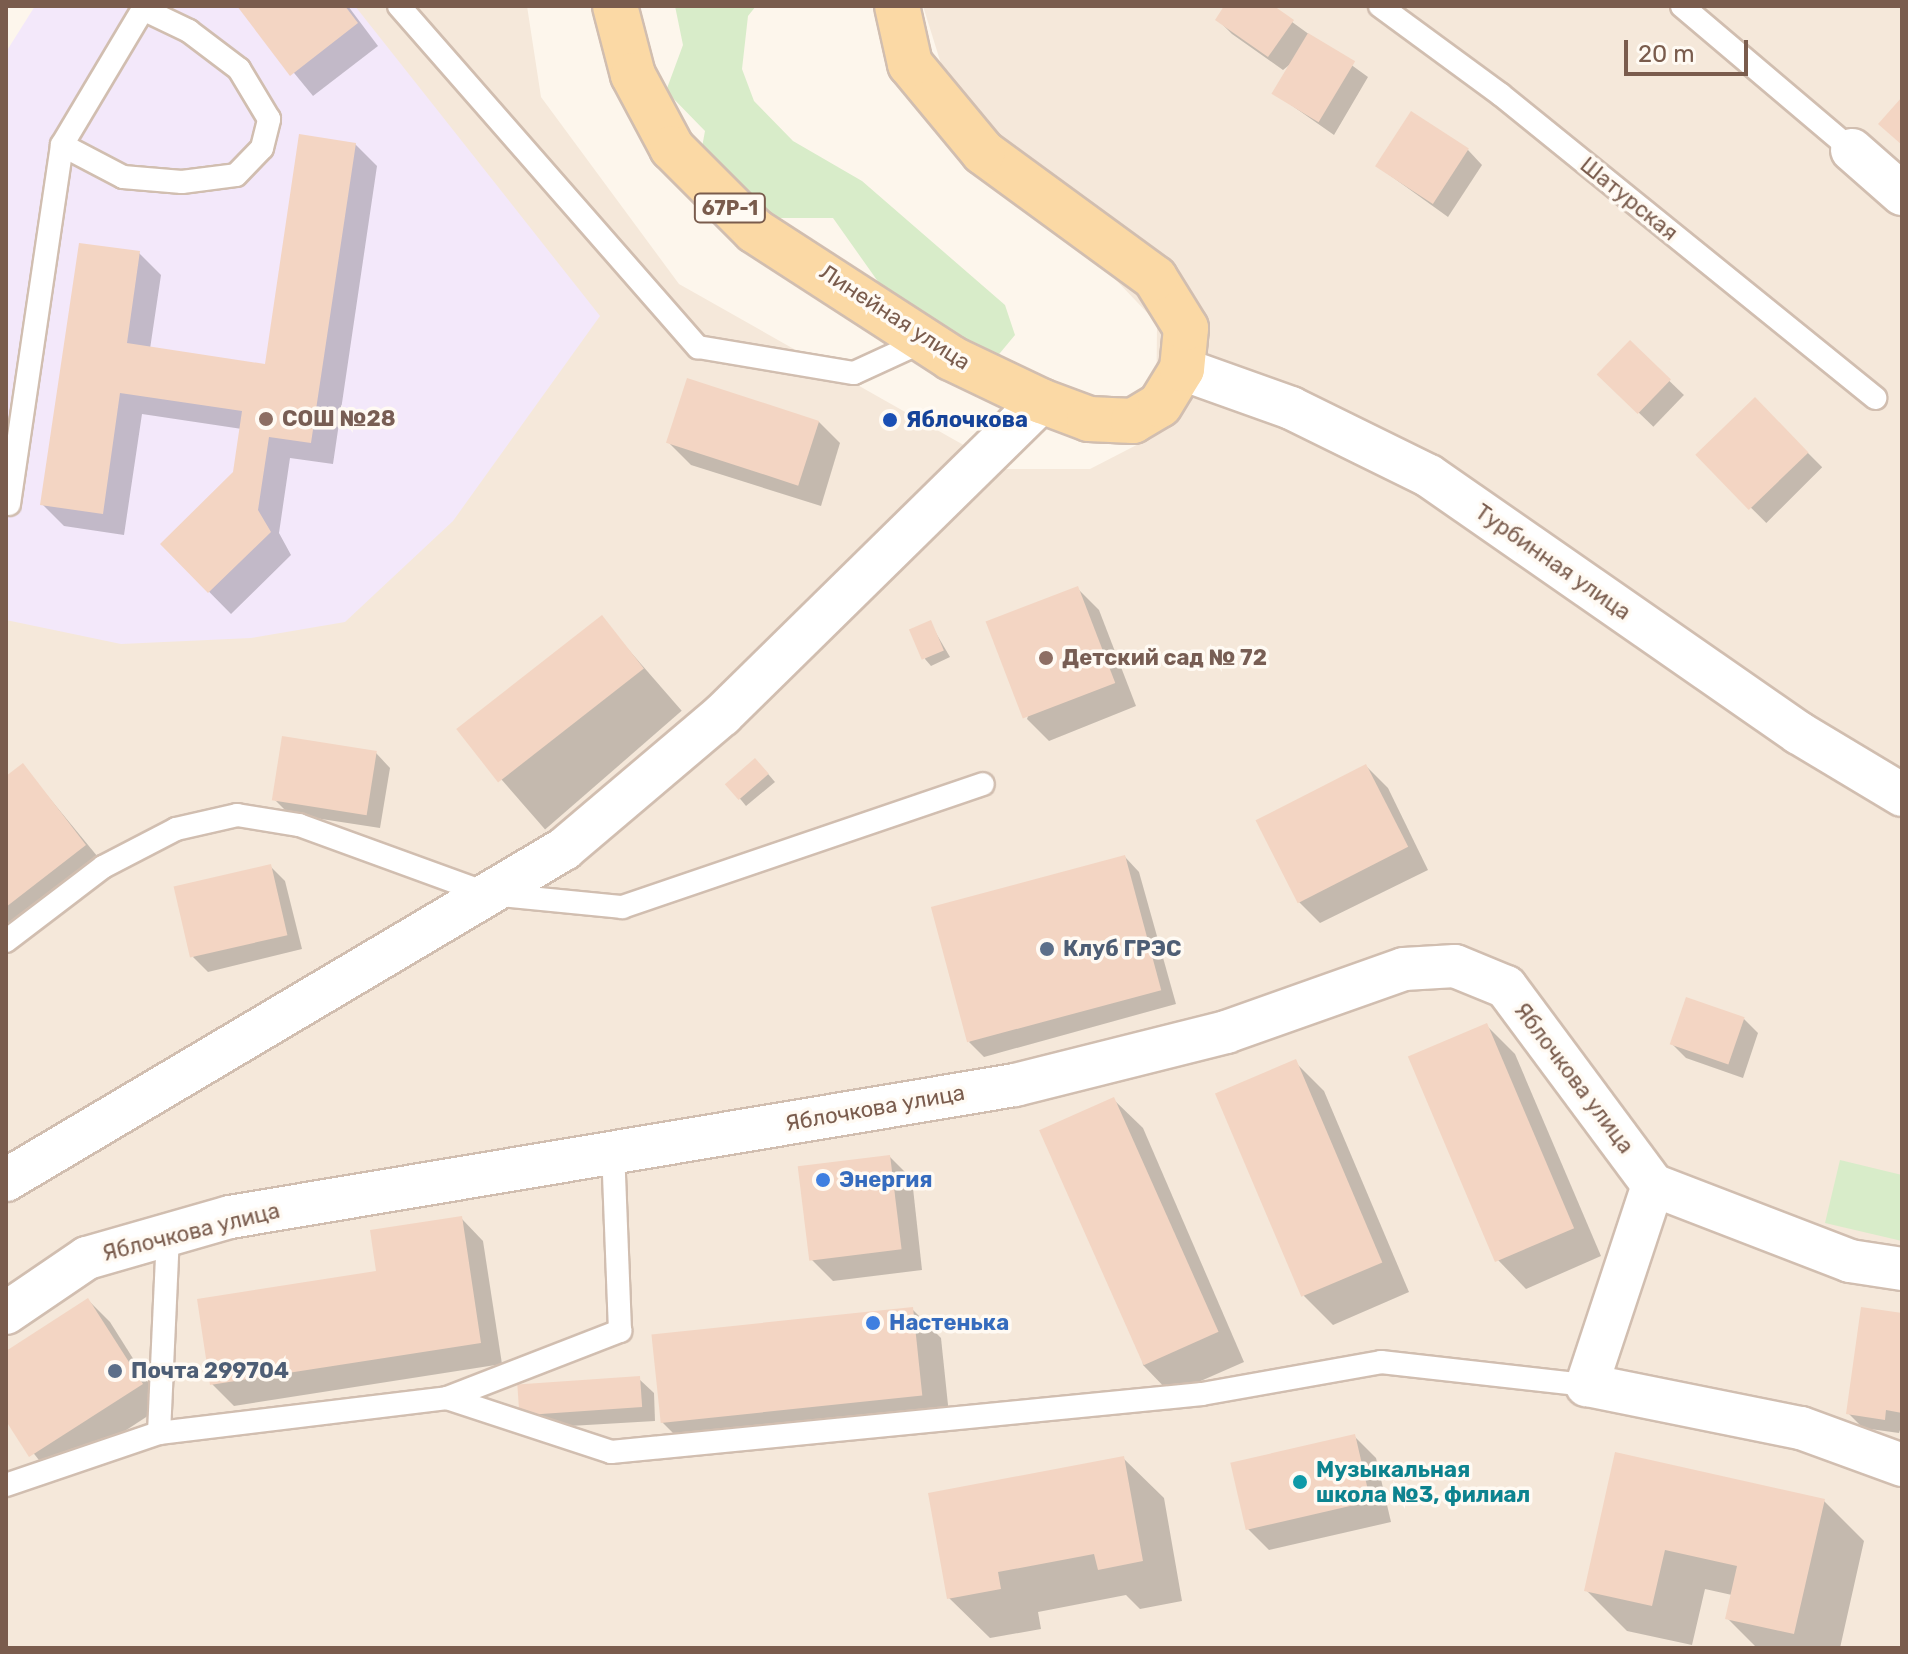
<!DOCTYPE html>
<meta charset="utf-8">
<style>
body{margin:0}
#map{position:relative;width:1908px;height:1654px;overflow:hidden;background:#fdf6ec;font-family:Rubik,sans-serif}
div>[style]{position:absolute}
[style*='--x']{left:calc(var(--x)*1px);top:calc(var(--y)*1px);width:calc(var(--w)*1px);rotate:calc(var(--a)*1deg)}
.residential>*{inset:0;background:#f5e8da}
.education>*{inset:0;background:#f3e8fa}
.green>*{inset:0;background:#d8ecc9}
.shadow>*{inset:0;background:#0003;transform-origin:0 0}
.building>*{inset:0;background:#f3d5c3;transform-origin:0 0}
.roads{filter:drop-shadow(2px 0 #d1beb0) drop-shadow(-2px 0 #d1beb0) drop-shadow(0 2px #d1beb0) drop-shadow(0 -2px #d1beb0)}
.lane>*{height:22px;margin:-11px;padding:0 11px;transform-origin:11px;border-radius:11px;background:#fff}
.street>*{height:42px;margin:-21px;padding:0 21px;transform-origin:21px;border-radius:21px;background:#fff}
.primary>*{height:44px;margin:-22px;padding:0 22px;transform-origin:22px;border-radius:22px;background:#fbd9a5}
.dots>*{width:22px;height:22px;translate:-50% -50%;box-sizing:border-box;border:4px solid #fffaf3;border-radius:50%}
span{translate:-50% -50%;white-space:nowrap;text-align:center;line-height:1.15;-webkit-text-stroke:7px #fffaf3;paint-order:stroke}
.shield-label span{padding:2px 6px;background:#fffaf3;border:2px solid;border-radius:6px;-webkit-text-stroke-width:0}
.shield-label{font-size:20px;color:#7a5c4d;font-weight:700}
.street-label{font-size:22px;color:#7a5c4d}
.education-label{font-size:22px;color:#785e54;font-weight:700}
.left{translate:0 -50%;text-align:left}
.transit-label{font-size:22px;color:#164399;font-weight:700}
.service-label{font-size:22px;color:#4e5e75;font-weight:700}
.shop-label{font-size:22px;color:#366cbe;font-weight:700}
.culture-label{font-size:22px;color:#0d838f;font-weight:700}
.frame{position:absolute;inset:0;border:8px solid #7a5c4d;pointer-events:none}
.scale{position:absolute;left:1624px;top:40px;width:124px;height:36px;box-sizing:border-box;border:4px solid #7a5c4d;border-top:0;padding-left:10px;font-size:24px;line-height:28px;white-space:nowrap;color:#7a5c4d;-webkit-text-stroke:6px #fffaf3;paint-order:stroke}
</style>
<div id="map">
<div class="residential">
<div style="clip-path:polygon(62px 6px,527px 6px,541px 97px,679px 284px,1006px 469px,1090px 469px,1156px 435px,1157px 323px,956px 112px,923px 6px,1902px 6px,1902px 1648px,6px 1648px,6px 394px)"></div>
</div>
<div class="education">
<div style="clip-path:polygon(35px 6px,355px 6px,600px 316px,453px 521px,345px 622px,251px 638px,121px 644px,6px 620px,6px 52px)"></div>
</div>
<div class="green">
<div style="clip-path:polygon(675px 6px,756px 6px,748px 16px,742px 69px,754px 101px,793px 141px,862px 181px,1005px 305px,1015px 335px,995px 359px,896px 307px,833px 218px,747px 218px,695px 185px,705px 131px,666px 91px,683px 45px)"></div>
<div style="clip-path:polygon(1840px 1160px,1902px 1175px,1902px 1241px,1825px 1223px)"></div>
</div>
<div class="shadow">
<div style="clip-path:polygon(239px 6px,348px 6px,378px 46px,313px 96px)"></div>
<div style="clip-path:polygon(1227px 6px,1270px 6px,1368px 77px,1334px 135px,1274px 93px,1294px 61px,1283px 70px,1232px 34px,1218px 20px)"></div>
<div style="clip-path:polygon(355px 144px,377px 166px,333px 464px,290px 458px,279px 533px,291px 555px,231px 614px,162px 544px,235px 473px,242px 429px,142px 414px,124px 535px,64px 526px,42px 504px,139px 253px,161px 275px,150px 349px,267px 366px)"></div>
<div style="clip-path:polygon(1468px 150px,1482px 165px,1448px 217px,1377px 166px)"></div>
<div style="left:1630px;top:343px;width:75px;height:44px;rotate:44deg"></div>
<div style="left:1755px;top:400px;width:95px;height:79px;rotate:45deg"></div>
<div style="clip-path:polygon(818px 421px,840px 443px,821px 506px,691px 465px,669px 443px)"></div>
<div style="clip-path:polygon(1077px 588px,1099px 610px,1136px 706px,1049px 741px,1027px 719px)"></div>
<div style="left:601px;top:618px;width:123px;height:181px;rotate:49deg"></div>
<div style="clip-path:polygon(930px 623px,950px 657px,931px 666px,925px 659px)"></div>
<div style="clip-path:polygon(376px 753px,390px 768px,380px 828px,289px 814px,274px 799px)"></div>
<div style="clip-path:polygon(23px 766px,107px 868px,6px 938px,6px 779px)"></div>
<div style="clip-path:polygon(1366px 766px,1388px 788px,1428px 870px,1320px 923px,1298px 901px)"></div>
<div style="clip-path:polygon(762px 767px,775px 782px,746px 806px,728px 784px)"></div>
<div style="clip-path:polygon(1125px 857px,1139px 872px,1176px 1004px,984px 1057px,969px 1042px)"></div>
<div style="clip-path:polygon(270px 866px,285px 881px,302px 949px,208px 972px,193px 957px)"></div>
<div style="clip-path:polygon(1744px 1019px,1758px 1033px,1743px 1078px,1686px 1058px,1671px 1043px)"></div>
<div style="clip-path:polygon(1486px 1025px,1515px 1054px,1601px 1256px,1526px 1289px,1498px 1260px)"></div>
<div style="clip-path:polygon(1295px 1062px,1324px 1091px,1409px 1292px,1333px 1325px,1304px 1296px)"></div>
<div style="clip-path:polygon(1114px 1100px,1143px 1128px,1244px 1362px,1171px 1394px,1143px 1365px)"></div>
<div style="clip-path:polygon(890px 1157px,912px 1179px,922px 1270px,833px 1281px,811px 1259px)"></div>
<div style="clip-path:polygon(461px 1218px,483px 1241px,502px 1364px,234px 1406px,212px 1384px)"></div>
<div style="clip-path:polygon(88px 1300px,110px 1322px,163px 1406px,53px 1478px,6px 1418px,6px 1354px)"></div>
<div style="clip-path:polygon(912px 1309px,941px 1338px,950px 1424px,690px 1450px,661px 1421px)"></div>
<div style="clip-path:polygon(1902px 1315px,1902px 1424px,1899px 1433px,1863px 1428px,1848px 1413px)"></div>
<div style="clip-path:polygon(639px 1379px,654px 1393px,655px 1421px,536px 1428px,521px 1414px)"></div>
<div style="clip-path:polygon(1354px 1436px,1376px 1458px,1391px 1522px,1269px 1550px,1247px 1528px)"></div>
<div style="clip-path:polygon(1617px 1455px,1824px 1501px,1864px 1541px,1840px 1648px,1757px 1648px,1727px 1618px,1732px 1595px,1705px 1589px,1692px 1645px,1627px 1631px,1586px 1590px)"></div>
<div style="clip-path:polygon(1123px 1458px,1164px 1498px,1182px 1601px,1140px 1609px,1126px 1595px,1038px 1612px,1041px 1629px,990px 1638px,949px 1598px)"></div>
</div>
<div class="building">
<div style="clip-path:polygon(237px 6px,345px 6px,358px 23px,290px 76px)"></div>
<div style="clip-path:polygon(1224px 6px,1274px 6px,1294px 20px,1268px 57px,1215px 20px)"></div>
<div style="left:1308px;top:33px;width:55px;height:71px;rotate:31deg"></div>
<div style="clip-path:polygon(1902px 97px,1902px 145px,1878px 124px)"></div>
<div style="left:1411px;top:111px;width:69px;height:66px;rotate:33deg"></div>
<div style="clip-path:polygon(299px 134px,356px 143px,311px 443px,269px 437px,258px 510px,271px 532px,208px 593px,160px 544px,233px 472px,242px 411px,120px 393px,103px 514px,40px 505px,79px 243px,140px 251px,127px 343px,265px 364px)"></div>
<div style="left:1630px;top:340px;width:57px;height:48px;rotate:44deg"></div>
<div style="left:687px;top:378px;width:139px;height:68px;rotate:18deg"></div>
<div style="left:1755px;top:397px;width:77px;height:83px;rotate:46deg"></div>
<div style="left:1078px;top:586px;width:104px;height:99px;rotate:69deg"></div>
<div style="left:602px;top:615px;width:68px;height:185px;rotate:52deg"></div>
<div style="left:931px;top:620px;width:33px;height:24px;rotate:67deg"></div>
<div style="left:282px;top:736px;width:96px;height:65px;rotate:9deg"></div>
<div style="left:755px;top:758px;width:21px;height:40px;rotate:49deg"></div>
<div style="clip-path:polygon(23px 763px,86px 845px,6px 907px,6px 776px)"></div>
<div style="left:1366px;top:764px;width:93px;height:124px;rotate:63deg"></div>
<div style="left:1125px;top:855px;width:140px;height:201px;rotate:75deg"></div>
<div style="left:271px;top:864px;width:73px;height:100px;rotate:77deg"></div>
<div style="left:1686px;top:997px;width:62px;height:50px;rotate:19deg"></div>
<div style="left:1487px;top:1023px;width:223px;height:86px;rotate:67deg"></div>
<div style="left:1296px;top:1059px;width:221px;height:88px;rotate:67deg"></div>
<div style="left:1114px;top:1097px;width:257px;height:82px;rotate:66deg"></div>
<div style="left:890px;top:1155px;width:95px;height:93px;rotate:83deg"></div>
<div style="clip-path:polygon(462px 1216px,481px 1343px,210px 1385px,197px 1299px,376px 1271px,370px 1230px)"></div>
<div style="clip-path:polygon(88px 1298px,143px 1384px,29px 1457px,6px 1421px,6px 1351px)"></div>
<div style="left:913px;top:1307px;width:89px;height:263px;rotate:84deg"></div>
<div style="clip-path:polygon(1861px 1307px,1902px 1313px,1902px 1413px,1886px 1410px,1885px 1420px,1846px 1414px)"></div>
<div style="left:640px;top:1376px;width:31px;height:123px;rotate:86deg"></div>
<div style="left:1355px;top:1434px;width:69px;height:128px;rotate:77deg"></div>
<div style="clip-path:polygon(1615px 1452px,1825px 1499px,1794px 1634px,1725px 1619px,1737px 1566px,1665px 1550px,1652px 1606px,1584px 1591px)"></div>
<div style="clip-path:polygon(1124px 1456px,1143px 1561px,1098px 1570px,1094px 1554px,998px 1572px,1001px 1589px,947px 1599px,928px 1493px)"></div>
</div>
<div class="roads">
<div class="lane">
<div style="--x:399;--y:6;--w:454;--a:48.8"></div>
<div style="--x:698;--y:347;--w:158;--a:9.5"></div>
<div style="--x:854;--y:373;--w:79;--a:-24.6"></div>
<div style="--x:1380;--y:6;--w:149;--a:36.3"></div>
<div style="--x:1500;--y:94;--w:483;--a:39"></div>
<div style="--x:1682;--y:6;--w:223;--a:40.3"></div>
<div style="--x:62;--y:145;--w:69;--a:27.7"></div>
<div style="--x:123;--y:177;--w:59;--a:4.8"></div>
<div style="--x:182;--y:182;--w:54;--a:-7.4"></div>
<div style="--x:236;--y:175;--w:37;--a:-46"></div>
<div style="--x:262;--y:148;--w:30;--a:-76"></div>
<div style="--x:269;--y:119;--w:58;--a:-121"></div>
<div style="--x:239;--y:69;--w:63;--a:-142.8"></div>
<div style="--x:189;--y:31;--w:51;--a:-154.4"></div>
<div style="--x:9;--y:504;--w:363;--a:-81.6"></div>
<div style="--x:62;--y:145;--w:162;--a:-59.2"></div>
<div style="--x:6;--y:941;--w:122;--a:-37.3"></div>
<div style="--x:103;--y:867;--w:82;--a:-27.5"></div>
<div style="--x:176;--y:829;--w:63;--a:-12.9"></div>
<div style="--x:237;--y:815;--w:63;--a:9.2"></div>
<div style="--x:299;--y:825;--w:202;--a:20"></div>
<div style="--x:489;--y:894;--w:134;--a:5.6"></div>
<div style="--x:622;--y:907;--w:381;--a:-18.8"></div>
<div style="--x:447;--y:1398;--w:186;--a:-21.2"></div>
<div style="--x:620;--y:1331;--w:179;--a:-92.2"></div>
<div style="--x:159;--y:1433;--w:290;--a:-6.9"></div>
<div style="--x:447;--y:1398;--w:173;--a:18.2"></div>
<div style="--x:611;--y:1452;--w:594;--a:-5.6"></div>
<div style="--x:1202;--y:1394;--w:182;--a:-10.1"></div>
<div style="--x:1381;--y:1362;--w:207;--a:6.4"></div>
<div style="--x:6;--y:1485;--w:162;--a:-18.8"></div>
<div style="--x:159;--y:1433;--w:198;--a:-87.4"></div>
</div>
<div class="street">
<div style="--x:1852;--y:150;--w:67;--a:41.3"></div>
<div style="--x:1182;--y:369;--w:116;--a:19.7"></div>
<div style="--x:1291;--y:408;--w:154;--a:26.2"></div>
<div style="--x:1429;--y:476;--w:450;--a:34.8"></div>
<div style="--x:1799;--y:733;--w:120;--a:31"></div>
<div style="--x:6;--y:1180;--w:649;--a:-30.68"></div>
<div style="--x:564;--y:849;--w:207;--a:-40.3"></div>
<div style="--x:722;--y:715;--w:448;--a:-44.5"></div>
<div style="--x:1653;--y:1185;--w:211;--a:108.3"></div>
<div style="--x:1587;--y:1385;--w:218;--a:11.4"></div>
<div style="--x:1801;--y:1428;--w:108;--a:20.1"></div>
<div style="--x:6;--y:1313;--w:98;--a:-34.2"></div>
<div style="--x:87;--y:1258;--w:149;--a:-16"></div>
<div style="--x:230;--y:1217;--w:796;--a:-9.55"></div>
<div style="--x:1015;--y:1085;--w:218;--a:-14.1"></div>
<div style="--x:1226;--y:1032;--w:189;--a:-19.5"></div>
<div style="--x:1404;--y:969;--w:51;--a:-3.4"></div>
<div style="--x:1455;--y:966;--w:55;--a:22.4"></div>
<div style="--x:1506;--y:987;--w:247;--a:53.4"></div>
<div style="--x:1653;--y:1185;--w:211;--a:21.1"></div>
<div style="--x:1850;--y:1261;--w:53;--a:8.7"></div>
</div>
<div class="primary">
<div style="--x:615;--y:6;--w:71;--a:75.4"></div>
<div style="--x:633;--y:75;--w:83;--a:61.9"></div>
<div style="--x:672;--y:148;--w:117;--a:45"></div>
<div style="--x:755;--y:231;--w:234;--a:32.9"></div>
<div style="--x:951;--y:358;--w:100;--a:25.5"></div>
<div style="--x:1041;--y:401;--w:51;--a:20.6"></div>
<div style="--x:1089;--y:419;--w:44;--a:2.6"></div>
<div style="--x:1133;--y:421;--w:31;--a:-31"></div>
<div style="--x:1160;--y:405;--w:42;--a:-58.6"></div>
<div style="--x:1182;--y:369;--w:41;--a:-84.4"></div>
<div style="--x:1186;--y:328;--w:59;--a:-121.8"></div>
<div style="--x:1155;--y:278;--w:213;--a:-143.8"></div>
<div style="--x:983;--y:152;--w:114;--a:-129.7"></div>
<div style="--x:910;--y:64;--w:59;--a:-102.6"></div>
</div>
</div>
<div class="dots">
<div style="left:266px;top:419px;background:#8d6e63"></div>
<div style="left:890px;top:420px;background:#1a4fb4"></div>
<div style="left:1046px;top:658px;background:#8d6e63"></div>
<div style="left:1047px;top:949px;background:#5c6f8a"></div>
<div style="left:823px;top:1180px;background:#3f7fe0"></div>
<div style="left:873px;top:1323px;background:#3f7fe0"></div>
<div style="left:115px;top:1371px;background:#5c6f8a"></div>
<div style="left:1300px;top:1482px;background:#0f9aa8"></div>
</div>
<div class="shield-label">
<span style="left:730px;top:208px">67Р-1</span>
</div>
<div class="street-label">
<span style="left:1629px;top:199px;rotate:39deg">Шатурская</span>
<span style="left:895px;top:317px;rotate:33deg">Линейная улица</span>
<span style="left:1553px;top:562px;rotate:35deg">Турбинная улица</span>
<span style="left:1574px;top:1078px;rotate:53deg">Яблочкова улица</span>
<span style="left:875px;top:1108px;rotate:-10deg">Яблочкова улица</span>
<span style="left:191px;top:1232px;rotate:-14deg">Яблочкова улица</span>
</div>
<div class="education-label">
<span class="left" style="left:282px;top:419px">СОШ №28</span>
<span class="left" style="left:1062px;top:658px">Детский сад № 72</span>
</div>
<div class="transit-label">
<span class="left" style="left:906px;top:420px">Яблочкова</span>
</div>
<div class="service-label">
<span class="left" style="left:1063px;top:949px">Клуб ГРЭС</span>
<span class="left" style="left:131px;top:1371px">Почта 299704</span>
</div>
<div class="shop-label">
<span class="left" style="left:839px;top:1180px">Энергия</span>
<span class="left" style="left:889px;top:1323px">Настенька</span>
</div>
<div class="culture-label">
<span class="left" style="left:1316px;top:1482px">Музыкальная<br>школа №3, филиал</span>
</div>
<div class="frame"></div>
<div class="scale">20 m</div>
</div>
